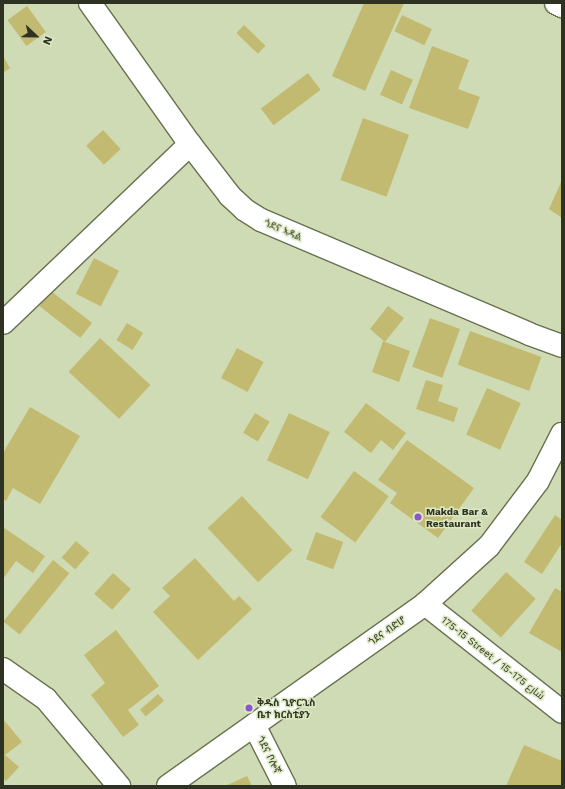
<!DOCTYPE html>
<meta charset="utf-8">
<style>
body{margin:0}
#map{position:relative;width:565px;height:789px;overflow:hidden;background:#cfdbb4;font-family:"Work Sans",Cairo,"Noto Sans Ethiopic",sans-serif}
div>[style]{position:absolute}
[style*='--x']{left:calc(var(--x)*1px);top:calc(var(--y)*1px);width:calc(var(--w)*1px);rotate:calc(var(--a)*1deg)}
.building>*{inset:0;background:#c3ba71;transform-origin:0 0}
.roads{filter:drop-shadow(1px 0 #68724f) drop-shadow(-1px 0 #68724f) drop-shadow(0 1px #68724f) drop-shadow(0 -1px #68724f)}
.minor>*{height:22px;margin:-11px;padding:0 11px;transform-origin:11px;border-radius:11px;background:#fff}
.major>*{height:22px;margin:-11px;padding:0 11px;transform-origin:11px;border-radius:11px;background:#fff}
.dots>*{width:11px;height:11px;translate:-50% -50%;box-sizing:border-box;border:2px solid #dce8c1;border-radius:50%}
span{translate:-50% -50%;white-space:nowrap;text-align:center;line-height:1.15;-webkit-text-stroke:3px #dce8c1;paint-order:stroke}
.street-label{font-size:10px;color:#2d3222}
.poi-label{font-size:10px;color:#2d3222;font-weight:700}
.left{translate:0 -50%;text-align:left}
.frame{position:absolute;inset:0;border:4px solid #2d3222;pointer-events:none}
.north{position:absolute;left:16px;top:16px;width:40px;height:40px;-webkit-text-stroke:3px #dce8c1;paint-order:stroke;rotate:112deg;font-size:11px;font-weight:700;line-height:16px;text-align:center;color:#2d3222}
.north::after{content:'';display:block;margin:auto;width:14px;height:18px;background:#2d3222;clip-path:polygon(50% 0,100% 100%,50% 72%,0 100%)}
</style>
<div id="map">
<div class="building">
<div style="clip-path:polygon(364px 3px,404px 3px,365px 91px,332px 76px)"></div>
<div style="left:27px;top:6px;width:32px;height:24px;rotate:54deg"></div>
<div style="left:402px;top:15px;width:33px;height:18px;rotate:25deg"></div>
<div style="left:244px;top:25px;width:30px;height:11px;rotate:44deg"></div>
<div style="clip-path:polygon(432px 46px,469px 60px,458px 89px,480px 97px,468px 129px,409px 108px)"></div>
<div style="clip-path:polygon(3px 56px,10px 68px,3px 73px)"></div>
<div style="left:391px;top:70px;width:24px;height:27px;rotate:24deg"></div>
<div style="left:308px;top:73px;width:21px;height:59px;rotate:53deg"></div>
<div style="left:363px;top:118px;width:49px;height:66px;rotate:20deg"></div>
<div style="left:103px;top:130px;width:26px;height:23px;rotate:47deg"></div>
<div style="clip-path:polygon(562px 180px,562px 218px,549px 209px)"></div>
<div style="left:94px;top:258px;width:28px;height:40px;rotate:27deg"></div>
<div style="left:51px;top:291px;width:52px;height:19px;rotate:38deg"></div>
<div style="clip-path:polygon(388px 306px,404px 318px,385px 342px,410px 351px,399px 382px,372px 372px,383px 341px,385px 342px,370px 329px)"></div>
<div style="left:430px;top:318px;width:32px;height:52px;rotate:20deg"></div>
<div style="left:127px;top:323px;width:19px;height:20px;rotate:32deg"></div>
<div style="left:470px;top:331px;width:76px;height:36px;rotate:20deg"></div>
<div style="left:100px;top:338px;width:69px;height:46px;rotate:43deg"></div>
<div style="left:237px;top:348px;width:30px;height:34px;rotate:28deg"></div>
<div style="clip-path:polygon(426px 380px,443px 385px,438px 401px,458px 408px,454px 422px,416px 409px)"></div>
<div style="left:487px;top:388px;width:37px;height:51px;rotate:24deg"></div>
<div style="clip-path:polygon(366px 403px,406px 433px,393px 450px,381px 440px,371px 453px,344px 432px)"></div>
<div style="clip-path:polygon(30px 407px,80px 436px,40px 504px,13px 488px,6px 501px,3px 499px,3px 453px)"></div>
<div style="left:255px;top:413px;width:17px;height:23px;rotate:31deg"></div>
<div style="left:289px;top:413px;width:45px;height:52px;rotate:25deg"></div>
<div style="clip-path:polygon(407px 440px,474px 488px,438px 538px,390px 503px,397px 493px,378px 480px)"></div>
<div style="left:354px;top:471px;width:43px;height:57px;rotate:36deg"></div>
<div style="left:242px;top:496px;width:74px;height:47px;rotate:47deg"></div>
<div style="clip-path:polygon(555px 515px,562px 520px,562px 543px,542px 574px,524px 562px)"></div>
<div style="clip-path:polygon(3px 527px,45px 556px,33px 573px,16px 561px,3px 579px)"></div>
<div style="left:316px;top:532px;width:29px;height:29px;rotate:20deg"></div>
<div style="left:76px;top:541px;width:18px;height:22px;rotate:41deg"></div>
<div style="clip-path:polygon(195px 558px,234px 601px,239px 596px,252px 609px,198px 660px,153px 612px,170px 596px,162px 588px)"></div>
<div style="left:53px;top:560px;width:21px;height:79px;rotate:39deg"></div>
<div style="left:506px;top:572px;width:40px;height:52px;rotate:42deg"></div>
<div style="left:113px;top:573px;width:24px;height:28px;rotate:42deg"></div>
<div style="clip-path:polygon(555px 588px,562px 592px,562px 652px,529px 633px)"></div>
<div style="clip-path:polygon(116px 630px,159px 686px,128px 710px,139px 725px,123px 737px,91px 695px,105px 683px,84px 655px)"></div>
<div style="left:158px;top:694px;width:9px;height:24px;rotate:49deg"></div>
<div style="clip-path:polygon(3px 719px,22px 742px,5px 755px,19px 767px,6px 781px,3px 778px)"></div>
<div style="clip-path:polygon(524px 745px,562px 761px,562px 786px,506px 786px)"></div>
<div style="clip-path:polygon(247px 776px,252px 786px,225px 786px)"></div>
</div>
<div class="roads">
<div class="minor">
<div style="--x:90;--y:3;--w:173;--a:54.7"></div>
<div style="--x:190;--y:144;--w:66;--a:52.4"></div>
<div style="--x:230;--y:196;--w:21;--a:43"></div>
<div style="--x:245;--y:210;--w:19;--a:32"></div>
<div style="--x:261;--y:220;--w:291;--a:23"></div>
<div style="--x:529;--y:334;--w:35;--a:20"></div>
<div style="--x:556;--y:3;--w:7;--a:27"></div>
<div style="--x:3;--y:323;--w:259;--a:-43.7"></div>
<div style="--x:425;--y:604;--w:174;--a:38.2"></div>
<div style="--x:3;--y:669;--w:52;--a:34.9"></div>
<div style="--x:46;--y:699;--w:114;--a:50"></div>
<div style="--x:254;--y:725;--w:68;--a:63.1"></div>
</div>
<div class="major">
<div style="--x:168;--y:786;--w:315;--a:-35.3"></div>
<div style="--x:425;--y:604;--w:86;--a:-42.2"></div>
<div style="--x:489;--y:546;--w:81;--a:-53"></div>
<div style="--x:538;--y:481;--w:53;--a:-62.9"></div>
</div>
</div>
<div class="dots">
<div style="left:418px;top:517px;background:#8b55cd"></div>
<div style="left:249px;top:708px;background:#8b55cd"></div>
</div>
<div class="street-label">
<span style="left:283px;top:230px;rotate:23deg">ጎደና ኣዳል</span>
<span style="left:387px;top:631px;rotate:-35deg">ጎደና ብድሆ</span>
<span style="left:493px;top:658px;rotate:38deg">175-15 Street / شارع 175-15</span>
<span style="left:269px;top:755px;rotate:63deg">ጎደና ቦሎኛ</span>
</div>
<div class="poi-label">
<span class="left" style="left:426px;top:517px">Makda Bar &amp;<br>Restaurant</span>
<span class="left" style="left:257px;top:708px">ቅዱስ ጊዮርጊስ<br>ቤተ ክርስቲያን</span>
</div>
<div class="frame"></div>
<div class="north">N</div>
</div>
